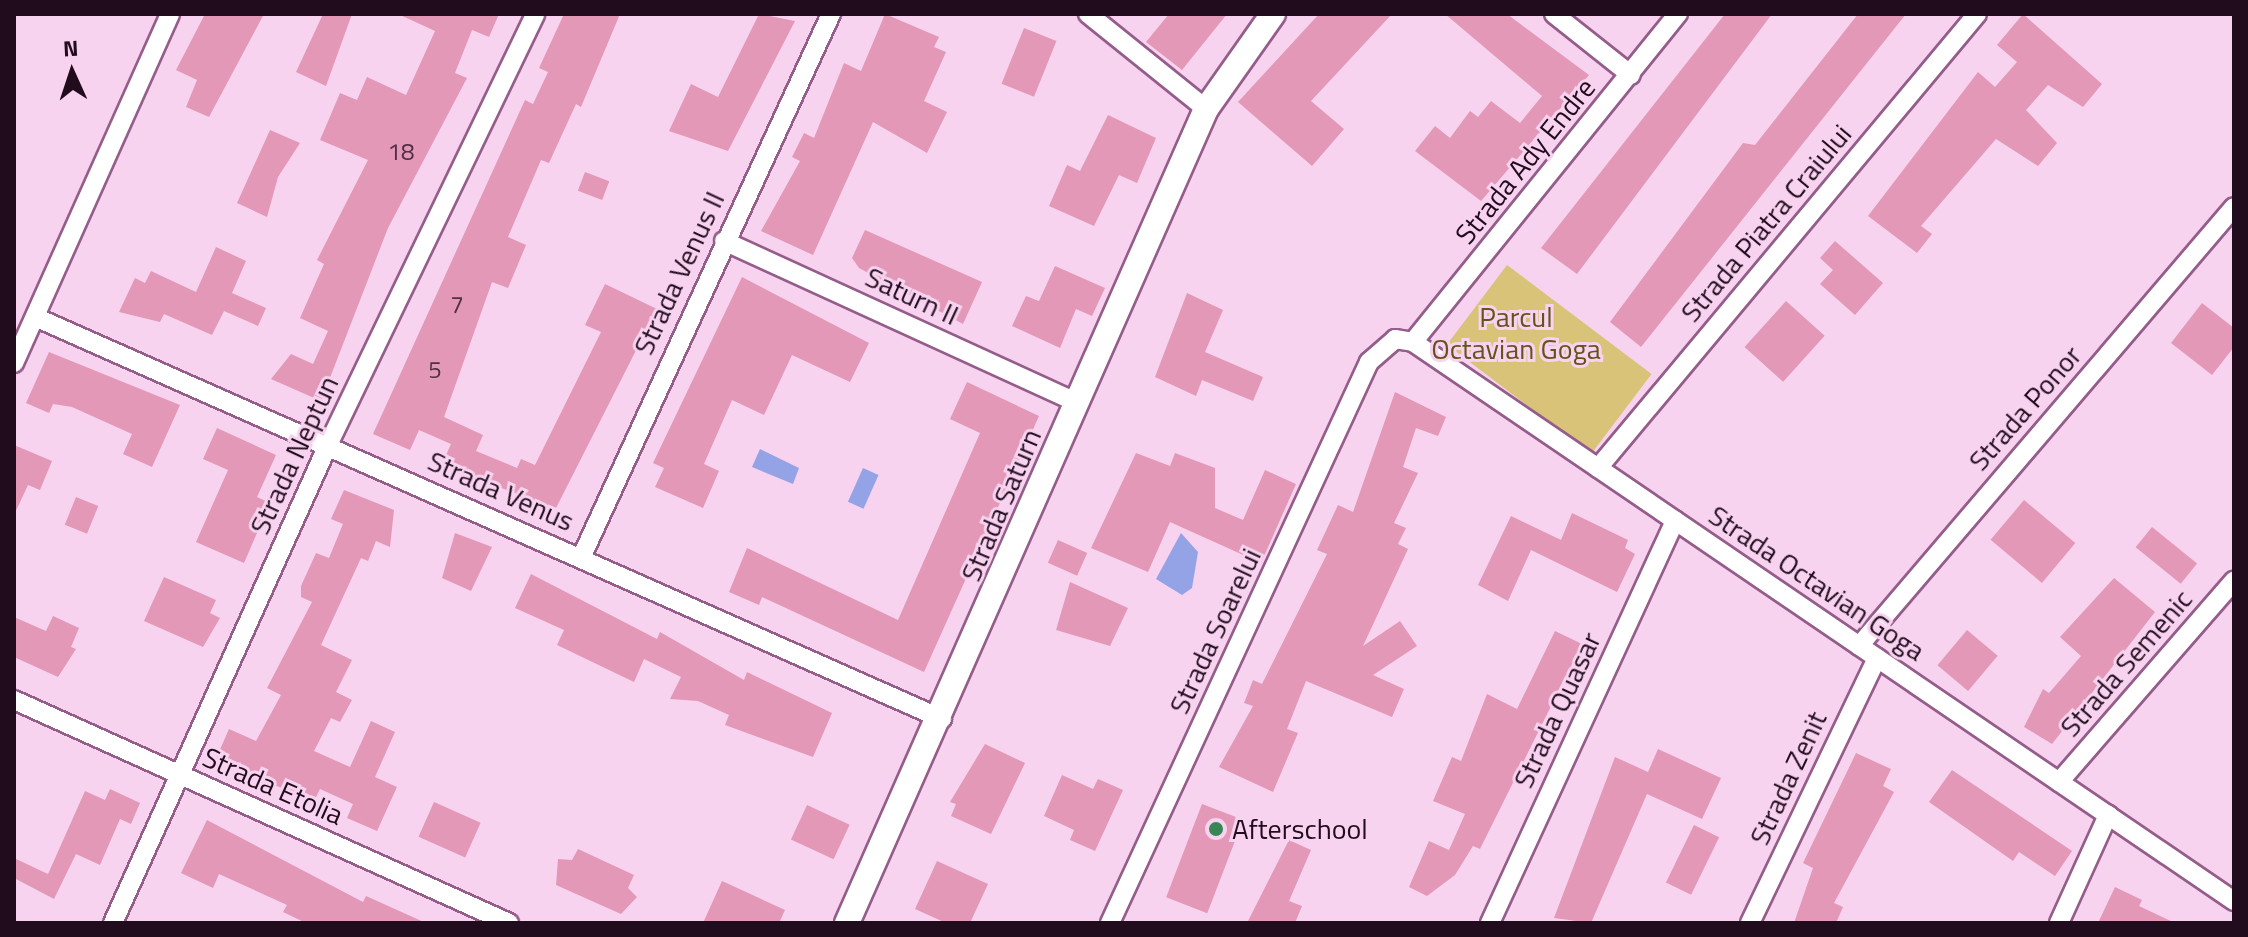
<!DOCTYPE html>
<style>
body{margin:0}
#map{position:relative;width:2248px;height:937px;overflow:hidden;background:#f8d3f0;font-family:"Titillium Web",sans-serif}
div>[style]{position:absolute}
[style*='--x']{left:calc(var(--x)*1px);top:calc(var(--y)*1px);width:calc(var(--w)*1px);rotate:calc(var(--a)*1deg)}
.green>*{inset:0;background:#d8c379;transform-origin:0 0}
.water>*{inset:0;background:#93a3e5;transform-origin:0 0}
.building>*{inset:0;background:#e298b6;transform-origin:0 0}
.roads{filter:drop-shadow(2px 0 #945d8a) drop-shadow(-2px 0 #945d8a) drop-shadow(0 2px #945d8a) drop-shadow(0 -2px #945d8a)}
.minor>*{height:18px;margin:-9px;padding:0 9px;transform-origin:9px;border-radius:9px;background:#fff}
.tertiary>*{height:24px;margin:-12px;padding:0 12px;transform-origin:12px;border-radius:12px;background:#fff}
.dots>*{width:22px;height:22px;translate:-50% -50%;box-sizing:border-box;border:4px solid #f8d3f0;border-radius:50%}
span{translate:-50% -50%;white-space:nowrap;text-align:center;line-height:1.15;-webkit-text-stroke:6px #f8d3f0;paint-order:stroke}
.number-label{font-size:24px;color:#512f44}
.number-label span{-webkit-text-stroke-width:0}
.street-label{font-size:28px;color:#210c1e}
.park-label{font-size:28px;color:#64541c}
.poi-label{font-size:28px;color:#210c1e}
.left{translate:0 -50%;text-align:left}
.frame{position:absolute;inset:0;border:16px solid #210c1e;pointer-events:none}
.north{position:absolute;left:32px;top:32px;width:80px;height:80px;-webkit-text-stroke:6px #f8d3f0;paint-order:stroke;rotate:357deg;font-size:22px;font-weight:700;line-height:32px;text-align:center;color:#210c1e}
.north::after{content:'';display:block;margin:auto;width:28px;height:36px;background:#210c1e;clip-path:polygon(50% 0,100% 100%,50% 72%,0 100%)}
</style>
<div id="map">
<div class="green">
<div style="left:1507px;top:265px;width:181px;height:100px;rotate:37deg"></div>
</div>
<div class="water">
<div style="clip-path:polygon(760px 449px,799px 468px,793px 484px,752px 467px)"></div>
<div style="left:863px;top:468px;width:17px;height:37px;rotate:24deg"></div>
<div style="clip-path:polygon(1181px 533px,1198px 552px,1192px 588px,1182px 595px,1156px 579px)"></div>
</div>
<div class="building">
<div style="clip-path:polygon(205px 14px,264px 14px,209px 117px,186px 107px,197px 80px,176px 70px)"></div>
<div style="clip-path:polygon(323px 14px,352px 14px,326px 86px,296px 72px)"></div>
<div style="clip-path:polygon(398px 14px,499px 14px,489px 37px,472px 30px,455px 73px,467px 78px,388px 228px,321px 401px,271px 379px,291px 354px,313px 364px,328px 331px,300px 318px,324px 264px,317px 260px,368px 160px,320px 140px,340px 93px,357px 100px,367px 77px,406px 95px,435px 31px)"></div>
<div style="clip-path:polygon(564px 14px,620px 14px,581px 107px,576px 104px,549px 163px,541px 160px,508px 237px,526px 245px,508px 288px,492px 282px,444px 417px,483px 435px,476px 451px,517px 468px,521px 459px,535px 465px,601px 332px,585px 325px,605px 284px,657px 309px,556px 508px,441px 466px,451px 444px,419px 430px,410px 450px,373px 434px,525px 100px,533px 104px,548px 72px,539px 68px)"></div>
<div style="clip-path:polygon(759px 14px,795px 21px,728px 151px,669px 131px,691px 84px,718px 97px)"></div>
<div style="clip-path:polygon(885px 14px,939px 37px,934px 47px,946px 52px,924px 101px,947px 112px,927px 153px,873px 122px,813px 255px,761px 231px,800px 161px,792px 157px,804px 133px,814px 138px,844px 63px,861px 71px)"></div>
<div style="clip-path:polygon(1169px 14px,1227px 14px,1182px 70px,1146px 42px)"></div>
<div style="clip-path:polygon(1319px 14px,1392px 14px,1311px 101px,1344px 129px,1312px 166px,1238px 102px)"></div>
<div style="clip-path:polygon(1445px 14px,1507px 14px,1589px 75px,1481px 201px,1415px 151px,1435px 126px,1450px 138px,1470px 111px,1478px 117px,1491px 101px,1520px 123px,1542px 96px)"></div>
<div style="clip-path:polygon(1725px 14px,1772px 14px,1577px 274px,1541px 248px)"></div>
<div style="clip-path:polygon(1858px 14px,1906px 14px,1641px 347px,1610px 322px,1743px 143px,1755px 145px)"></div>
<div style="clip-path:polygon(2023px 14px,2102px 84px,2083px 107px,2048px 85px,2026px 110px,2057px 143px,2038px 166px,1996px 139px,1921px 226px,1932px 234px,1917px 253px,1868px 216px,1978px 72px,1995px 87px,2017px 62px,1997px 45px)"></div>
<div style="left:1024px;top:28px;width:35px;height:60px;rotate:22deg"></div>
<div style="clip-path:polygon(1108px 115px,1156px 138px,1137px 183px,1119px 175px,1094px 226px,1049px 206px,1067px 165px,1080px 171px)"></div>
<div style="clip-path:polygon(270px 130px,300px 143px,278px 177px,267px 217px,237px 203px)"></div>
<div style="left:585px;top:172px;width:26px;height:20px;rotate:21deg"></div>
<div style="clip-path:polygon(865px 230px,982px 282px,963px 324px,859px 268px,852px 258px)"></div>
<div style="clip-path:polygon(1835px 241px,1883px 283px,1855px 315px,1820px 284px,1833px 270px,1820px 258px)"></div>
<div style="clip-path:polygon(216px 247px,246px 261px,232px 293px,266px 308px,258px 326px,224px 311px,212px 335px,164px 314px,160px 322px,119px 312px,135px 278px,145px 283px,151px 271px,196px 292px)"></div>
<div style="clip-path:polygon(1055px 266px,1105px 288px,1092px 316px,1076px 309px,1060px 348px,1012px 326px,1026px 296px,1039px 301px)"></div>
<div style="clip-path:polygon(742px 277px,869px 343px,850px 382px,792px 355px,764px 415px,732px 400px,704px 464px,719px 471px,703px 508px,655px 487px,664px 468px,653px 463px)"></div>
<div style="clip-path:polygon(1187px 293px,1223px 310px,1205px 352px,1263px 377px,1253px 401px,1202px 380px,1196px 396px,1155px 377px)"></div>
<div style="left:1786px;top:301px;width:52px;height:62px;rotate:42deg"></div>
<div style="clip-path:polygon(2202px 303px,2234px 328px,2234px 347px,2212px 375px,2171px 343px)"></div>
<div style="clip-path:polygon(49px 352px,180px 405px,152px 467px,123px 454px,132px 434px,72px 407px,53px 404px,49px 413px,26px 403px)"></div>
<div style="clip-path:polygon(967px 382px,1039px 416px,924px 672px,762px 597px,759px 605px,729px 592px,747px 548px,898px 620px,980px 433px,950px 419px)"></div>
<div style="clip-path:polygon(1395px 392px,1446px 417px,1438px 436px,1416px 428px,1403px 467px,1418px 473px,1394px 523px,1406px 528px,1398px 544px,1408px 549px,1363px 646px,1400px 621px,1417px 646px,1373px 675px,1404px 689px,1392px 717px,1306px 681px,1287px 729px,1298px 733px,1273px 792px,1219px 767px,1253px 706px,1244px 703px,1253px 680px,1262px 684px,1327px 554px,1317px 550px,1338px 505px,1353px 512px)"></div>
<div style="clip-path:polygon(217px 428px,276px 455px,257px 497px,270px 503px,244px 563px,196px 542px,228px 470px,203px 459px)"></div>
<div style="clip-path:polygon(14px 445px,52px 461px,40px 490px,28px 485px,14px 515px)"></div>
<div style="clip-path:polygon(1136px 453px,1170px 466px,1175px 453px,1215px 468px,1215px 508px,1243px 520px,1265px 470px,1296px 484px,1261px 563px,1170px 522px,1148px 572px,1091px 548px)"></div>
<div style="clip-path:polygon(344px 490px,394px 510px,390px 547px,376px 541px,368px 561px,361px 558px,321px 645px,352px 660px,336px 692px,352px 700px,340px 722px,331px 718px,314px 751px,350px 767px,371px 721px,395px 732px,375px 777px,397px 787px,377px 831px,347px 818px,353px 804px,320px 789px,314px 801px,215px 761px,229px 729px,256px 741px,281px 695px,267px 688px,312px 602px,301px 597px,301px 586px,316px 553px,329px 558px,343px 524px,331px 519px)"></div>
<div style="left:76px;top:497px;width:24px;height:30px;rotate:22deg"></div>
<div style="left:2024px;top:500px;width:67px;height:52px;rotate:40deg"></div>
<div style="clip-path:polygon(1572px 513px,1628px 540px,1625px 548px,1635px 554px,1617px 592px,1531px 550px,1508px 601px,1478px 585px,1511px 516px,1561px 540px)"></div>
<div style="left:2152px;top:527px;width:58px;height:26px;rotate:39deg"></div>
<div style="clip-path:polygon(455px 533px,492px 547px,471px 591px,442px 578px)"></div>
<div style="left:1058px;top:540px;width:32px;height:25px;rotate:24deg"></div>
<div style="clip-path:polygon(531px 574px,657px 639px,660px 632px,744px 680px,747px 672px,832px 713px,813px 757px,725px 725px,729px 715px,698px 701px,670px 699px,681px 677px,644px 659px,634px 682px,557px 645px,564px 630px,515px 608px)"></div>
<div style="clip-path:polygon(164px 577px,216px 600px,210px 613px,220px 618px,203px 647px,144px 621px)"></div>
<div style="clip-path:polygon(2114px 578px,2155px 612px,2052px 744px,2024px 727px,2043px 689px,2049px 693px,2081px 656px,2060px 637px)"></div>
<div style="clip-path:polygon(1070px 582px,1128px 608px,1110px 646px,1056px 630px)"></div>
<div style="clip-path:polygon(53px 616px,79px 628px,71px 647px,76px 649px,58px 677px,14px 657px,14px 617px,46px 631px)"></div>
<div style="left:1967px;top:630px;width:40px;height:46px;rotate:40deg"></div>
<div style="clip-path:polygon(1555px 631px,1582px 644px,1480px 849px,1473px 846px,1455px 875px,1427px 896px,1409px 887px,1429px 841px,1449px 850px,1465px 814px,1433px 801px,1452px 757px,1461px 761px,1487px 694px,1517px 709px)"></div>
<div style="clip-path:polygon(985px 744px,1025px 763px,991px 834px,951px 816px,956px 804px,950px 802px)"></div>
<div style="clip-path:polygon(1658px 749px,1721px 778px,1702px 819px,1647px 794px,1591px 923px,1554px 918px,1615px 757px,1648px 772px)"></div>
<div style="clip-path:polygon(1856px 753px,1891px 769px,1883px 786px,1894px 792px,1834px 903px,1843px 907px,1836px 923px,1794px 923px,1813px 868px,1803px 863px)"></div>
<div style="clip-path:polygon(1952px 770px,2072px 851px,2055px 876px,2019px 852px,2013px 861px,1929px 802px)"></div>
<div style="clip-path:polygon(1062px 775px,1093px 789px,1098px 779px,1123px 790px,1095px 851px,1070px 840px,1074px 830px,1044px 816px)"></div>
<div style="clip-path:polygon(110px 789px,140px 803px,131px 824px,120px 819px,100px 865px,76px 854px,54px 899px,14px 878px,14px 858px,48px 874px,85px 791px,105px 800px)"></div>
<div style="left:434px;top:802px;width:51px;height:38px;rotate:24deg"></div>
<div style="left:1202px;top:804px;width:44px;height:100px;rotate:21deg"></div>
<div style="left:807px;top:805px;width:47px;height:38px;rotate:25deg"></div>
<div style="clip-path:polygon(207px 820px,363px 902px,366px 896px,426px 923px,306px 923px,283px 912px,287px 905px,219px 874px,213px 888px,181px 873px)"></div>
<div style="left:1694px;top:825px;width:28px;height:64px;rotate:26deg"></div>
<div style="clip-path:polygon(1289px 840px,1311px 850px,1289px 901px,1302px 906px,1295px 923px,1247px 923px)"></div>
<div style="clip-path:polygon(578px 849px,634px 875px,628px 888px,637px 897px,621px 914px,556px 885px,558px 859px,572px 860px)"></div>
<div style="clip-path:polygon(937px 861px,988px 884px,970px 923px,946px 923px,915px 909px)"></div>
<div style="clip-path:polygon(722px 881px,785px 910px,779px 923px,703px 923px)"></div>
<div style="clip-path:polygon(2115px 887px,2142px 900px,2139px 906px,2175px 923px,2098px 923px)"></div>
</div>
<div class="roads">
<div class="minor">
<div style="--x:1088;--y:14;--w:151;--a:38.8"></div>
<div style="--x:1554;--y:14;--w:98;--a:38.4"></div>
<div style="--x:724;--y:241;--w:389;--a:24.6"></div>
<div style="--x:35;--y:317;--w:992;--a:23.9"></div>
<div style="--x:1413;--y:342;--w:422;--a:-51.1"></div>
<div style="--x:14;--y:363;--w:382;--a:-65.9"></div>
<div style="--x:1598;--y:468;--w:591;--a:-50.14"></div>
<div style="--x:581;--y:558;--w:599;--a:-65.32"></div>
<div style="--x:1859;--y:646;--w:577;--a:-49.5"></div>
<div style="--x:14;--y:700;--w:543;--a:24.25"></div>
<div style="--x:2059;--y:782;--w:267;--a:-49"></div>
<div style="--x:113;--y:923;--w:524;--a:-65.78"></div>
<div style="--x:328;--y:445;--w:478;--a:-64.3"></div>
<div style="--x:1110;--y:923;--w:618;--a:-65.22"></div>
<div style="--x:1369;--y:362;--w:35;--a:-41"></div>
<div style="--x:1395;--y:339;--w:18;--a:9"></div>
<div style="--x:1413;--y:342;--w:993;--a:34.25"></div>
<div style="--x:1490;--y:923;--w:443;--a:-65.3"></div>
<div style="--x:1750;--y:923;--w:294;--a:-64.4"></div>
<div style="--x:2059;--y:923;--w:119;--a:-65.6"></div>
</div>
<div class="tertiary">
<div style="--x:847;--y:923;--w:890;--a:-66.2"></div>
<div style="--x:1206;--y:109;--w:116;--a:-54.8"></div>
</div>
</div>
<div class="dots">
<div style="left:1216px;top:829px;background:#388656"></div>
</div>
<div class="number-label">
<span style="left:401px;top:152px">18</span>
<span style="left:457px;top:305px">7</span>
<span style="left:435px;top:370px">5</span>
</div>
<div class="street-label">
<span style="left:1525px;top:161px;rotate:-51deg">Strada Ady Endre</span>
<span style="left:1766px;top:223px;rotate:-50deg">Strada Piatra Craiului</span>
<span style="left:679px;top:273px;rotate:-65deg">Strada Venus II</span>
<span style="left:912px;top:296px;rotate:25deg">Saturn II</span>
<span style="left:2025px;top:408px;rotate:-49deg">Strada Ponor</span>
<span style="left:294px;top:455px;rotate:-65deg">Strada Neptun</span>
<span style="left:501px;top:491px;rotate:24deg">Strada Venus</span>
<span style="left:1001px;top:505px;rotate:-67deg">Strada Saturn</span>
<span style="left:1817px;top:583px;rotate:34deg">Strada Octavian Goga</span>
<span style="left:1215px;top:631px;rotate:-65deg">Strada Soarelui</span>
<span style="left:2126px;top:663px;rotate:-49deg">Strada Semenic</span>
<span style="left:1557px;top:710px;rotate:-65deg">Strada Quasar</span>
<span style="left:1788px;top:778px;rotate:-65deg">Strada Zenit</span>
<span style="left:273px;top:786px;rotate:24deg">Strada Etolia</span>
</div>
<div class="park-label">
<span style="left:1516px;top:333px">Parcul<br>Octavian Goga</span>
</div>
<div class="poi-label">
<span class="left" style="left:1232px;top:829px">Afterschool</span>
</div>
<div class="frame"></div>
<div class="north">N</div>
</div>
